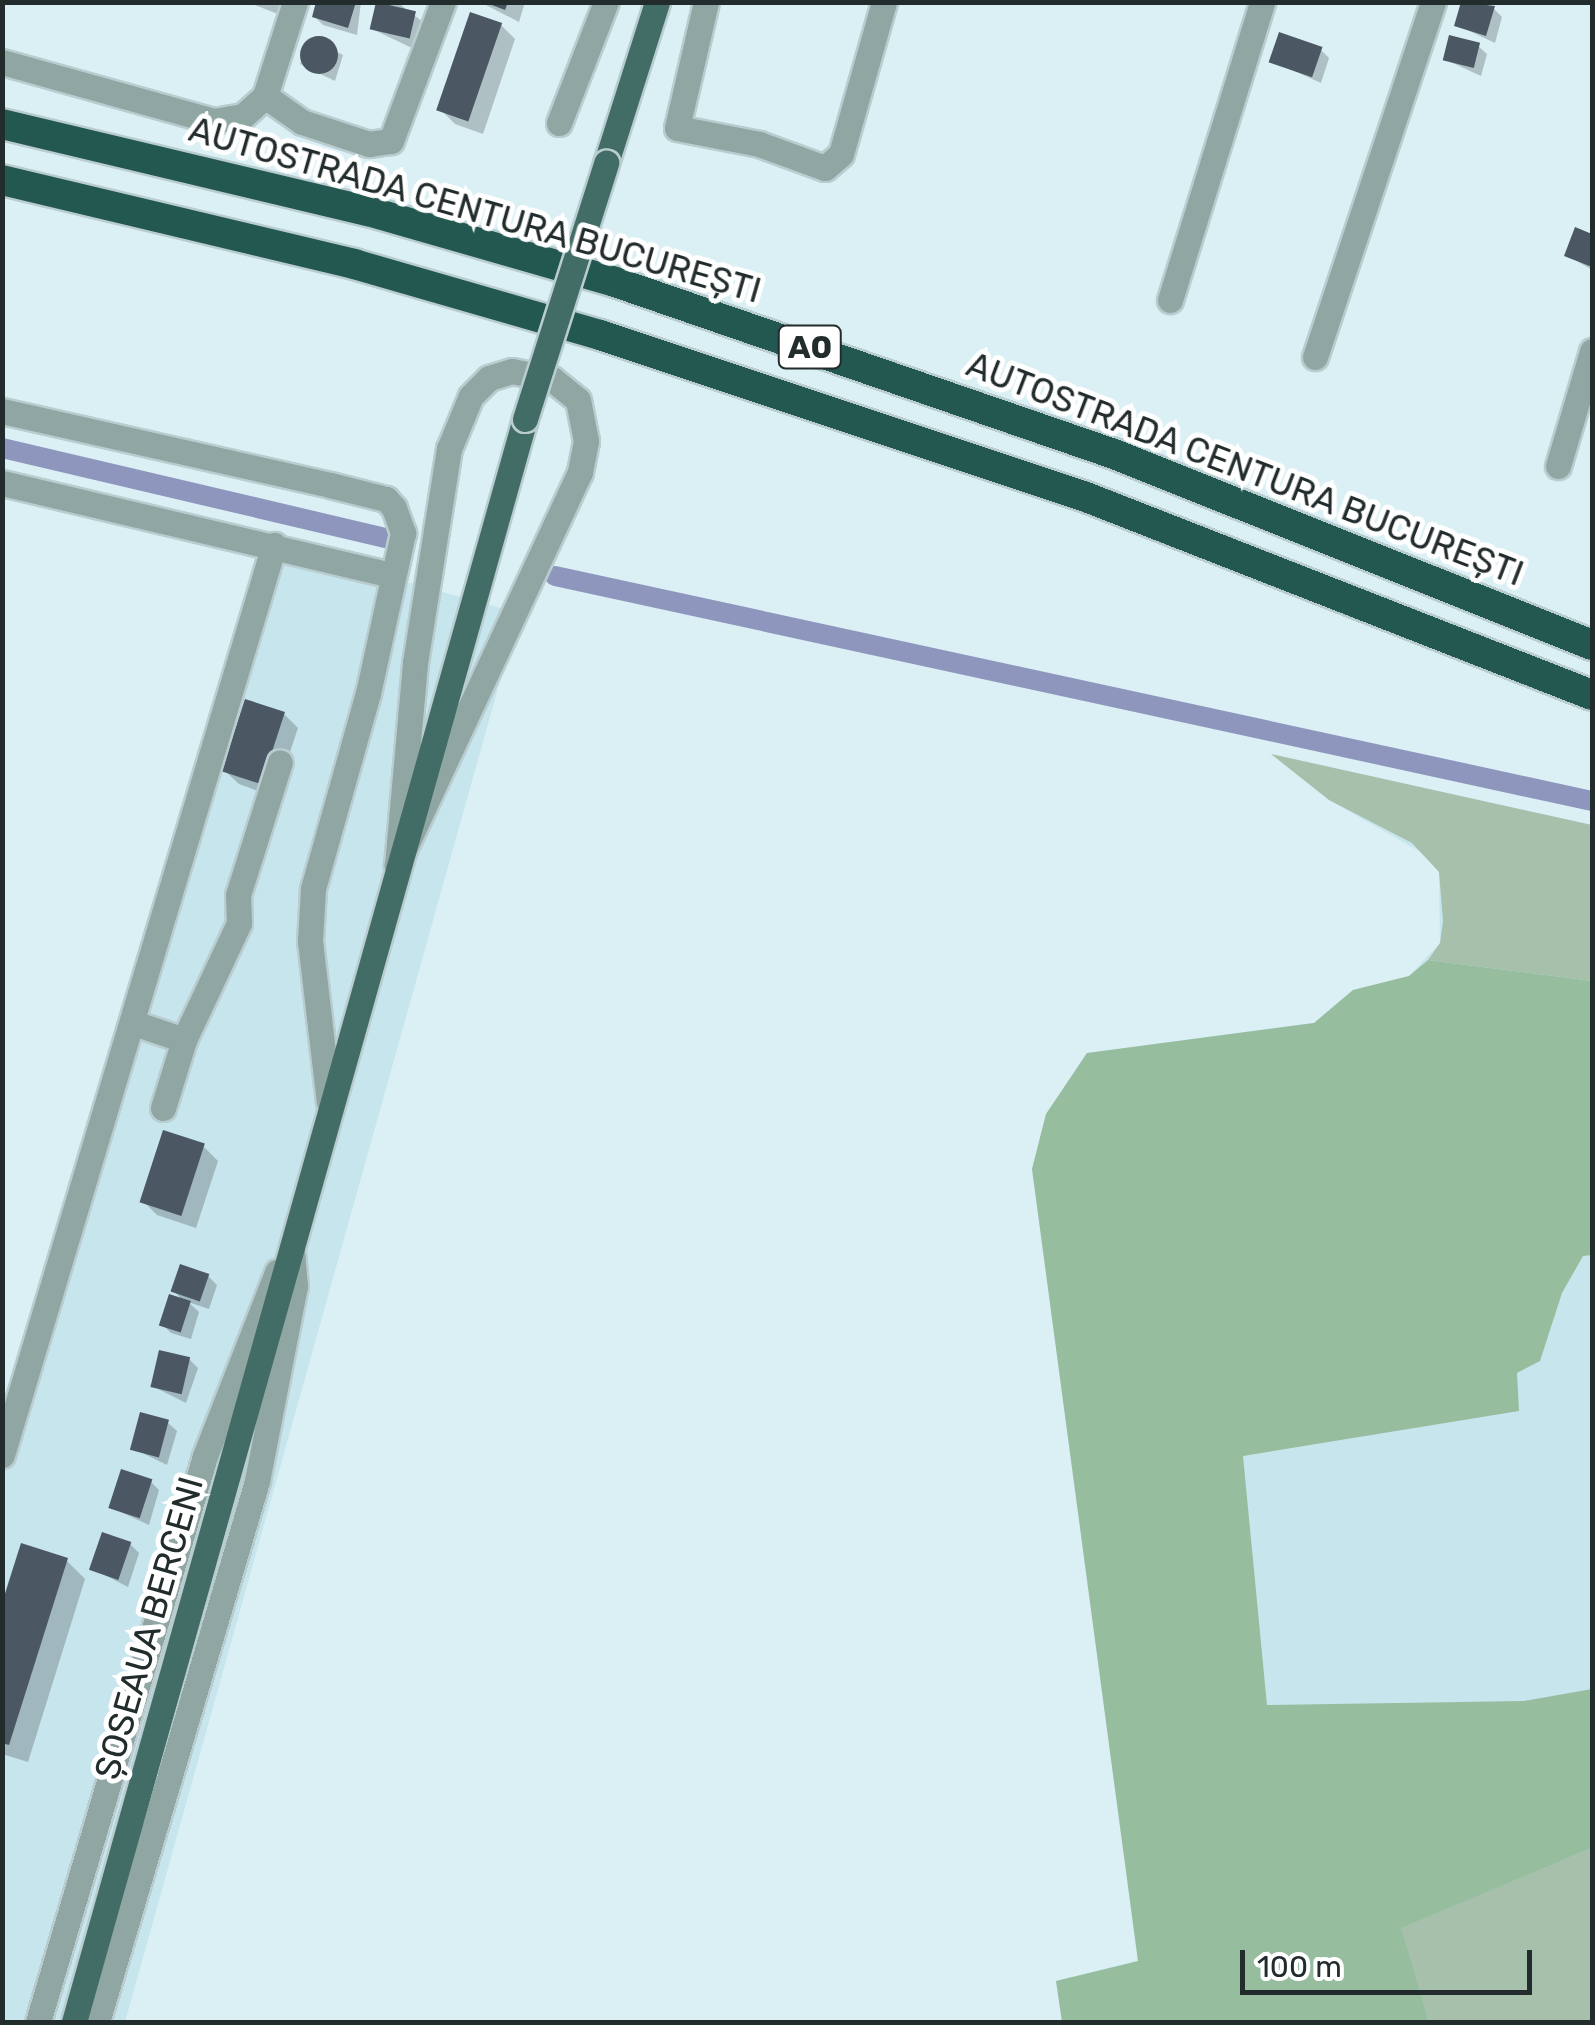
<!DOCTYPE html>
<meta charset="utf-8">
<style>
body{margin:0}
#map{position:relative;width:1595px;height:2025px;overflow:hidden;background:#daf0f5;font-family:Rubik,sans-serif}
div>[style]{position:absolute}
[style*='--x']{left:calc(var(--x)*1px);top:calc(var(--y)*1px);width:calc(var(--w)*1px);rotate:calc(var(--a)*1deg)}
.built>*{inset:0;background:#c7e5ed}
.green>*{inset:0;background:#a7c0ab}
.forest>*{inset:0;background:#97bd9f}
.shadow>*{inset:0;background:#0003}
.canal>*{height:20px;margin:-10px;padding:0 10px;transform-origin:10px;border-radius:10px;background:#8f96bd}
.building>*{inset:0;background:#4b5763;transform-origin:0 0}
.round{border-radius:50%}
.roads{filter:drop-shadow(2px 0 #b9cdd1) drop-shadow(-2px 0 #b9cdd1) drop-shadow(0 2px #b9cdd1) drop-shadow(0 -2px #b9cdd1)}
.minor>*{height:25px;margin:-12.5px;padding:0 12.5px;transform-origin:12.5px;border-radius:12.5px;background:#90a6a2}
.major>*{height:25px;margin:-12.5px;padding:0 12.5px;transform-origin:12.5px;border-radius:12.5px;background:#426d66}
.highway>*{height:30px;margin:-15px;padding:0 15px;transform-origin:15px;border-radius:15px;background:#235850}
.bridges{filter:drop-shadow(2px 0 #b9cdd1) drop-shadow(-2px 0 #b9cdd1) drop-shadow(0 2px #b9cdd1) drop-shadow(0 -2px #b9cdd1)}
.major-bridge>*{height:25px;margin:-12.5px;padding:0 12.5px;transform-origin:12.5px;border-radius:12.5px;background:#426d66}
span{translate:-50% -50%;white-space:nowrap;text-align:center;line-height:1.15;-webkit-text-stroke:10px #fff;paint-order:stroke}
.shield-label span{padding:2px 8px;background:#fff;border:2px solid;border-radius:8px;-webkit-text-stroke-width:0}
.shield-label{font-size:32px;color:#232c2d;font-weight:700}
.street-label{font-size:35px;color:#232c2d}
.frame{position:absolute;inset:0;border:5px solid #232c2d;pointer-events:none}
.scale{position:absolute;left:1240px;top:1950px;width:292px;height:45px;box-sizing:border-box;border:5px solid #232c2d;border-top:0;padding-left:12px;font-size:30px;line-height:35px;white-space:nowrap;color:#232c2d;-webkit-text-stroke:8px #fff;paint-order:stroke}
</style>
<div id="map">
<div class="built">
<div style="clip-path:polygon(278px 547px,519px 613px,125px 2022px,3px 2022px,3px 1403px)"></div>
<div style="clip-path:polygon(1271px 754px,1592px 825px,1592px 2022px,1062px 2022px,1056px 1981px,1138px 1961px,1032px 1169px,1046px 1114px,1087px 1053px,1314px 1023px,1353px 990px,1409px 976px,1440px 943px,1439px 872px,1426px 855px,1329px 800px)"></div>
</div>
<div class="green">
<div style="clip-path:polygon(1271px 754px,1592px 825px,1592px 981px,1428px 960px,1440px 943px,1443px 921px,1439px 872px,1412px 843px,1329px 800px)"></div>
<div style="clip-path:polygon(1592px 1848px,1592px 2022px,1429px 2022px,1400px 1928px)"></div>
</div>
<div class="forest">
<div style="clip-path:polygon(1428px 960px,1592px 981px,1592px 1255px,1583px 1256px,1562px 1293px,1540px 1361px,1517px 1373px,1519px 1411px,1243px 1456px,1267px 1705px,1524px 1701px,1592px 1689px,1592px 1848px,1401px 1928px,1429px 2022px,1062px 2022px,1056px 1981px,1138px 1961px,1032px 1169px,1046px 1114px,1087px 1053px,1314px 1023px,1353px 990px,1409px 976px)"></div>
</div>
<div class="shadow">
<div style="clip-path:polygon(247px 2px,285px 2px,278px 14px)"></div>
<div style="clip-path:polygon(319px 2px,361px 2px,357px 35px,323px 25px,314px 16px)"></div>
<div style="clip-path:polygon(378px 2px,397px 2px,423px 22px,414px 49px,370px 28px)"></div>
<div style="clip-path:polygon(480px 2px,525px 2px,519px 22px)"></div>
<div style="clip-path:polygon(1463px 2px,1493px 8px,1502px 17px,1495px 43px,1457px 25px)"></div>
<div style="clip-path:polygon(501px 25px,515px 39px,483px 134px,455px 124px,441px 110px)"></div>
<div style="clip-path:polygon(309px 38px,343px 55px,335px 81px,300px 64px)"></div>
<div style="clip-path:polygon(1478px 46px,1487px 54px,1481px 76px,1444px 59px)"></div>
<div style="clip-path:polygon(1320px 49px,1329px 58px,1321px 83px,1272px 61px)"></div>
<div style="clip-path:polygon(1576px 231px,1592px 237px,1592px 270px,1567px 255px)"></div>
<div style="clip-path:polygon(284px 714px,298px 728px,275px 797px,239px 784px,225px 771px)"></div>
<div style="clip-path:polygon(204px 1147px,218px 1161px,196px 1228px,157px 1215px,143px 1201px)"></div>
<div style="clip-path:polygon(208px 1276px,217px 1285px,209px 1309px,188px 1302px,199px 1312px,191px 1339px,171px 1333px,162px 1324px,184px 1302px,174px 1291px)"></div>
<div style="clip-path:polygon(189px 1359px,198px 1368px,186px 1403px,150px 1385px)"></div>
<div style="clip-path:polygon(168px 1423px,177px 1431px,167px 1465px,132px 1448px)"></div>
<div style="clip-path:polygon(150px 1481px,159px 1490px,149px 1525px,112px 1508px)"></div>
<div style="clip-path:polygon(130px 1544px,139px 1553px,128px 1587px,93px 1569px)"></div>
<div style="clip-path:polygon(66px 1560px,85px 1579px,28px 1762px,2px 1754px,2px 1611px)"></div>
</div>
<div class="canal">
<div style="--x:2;--y:448;--w:409;--a:13.2"></div>
<div style="--x:555;--y:576;--w:1061;--a:12.24"></div>
</div>
<div class="building">
<div style="clip-path:polygon(316px 2px,356px 2px,348px 28px,312px 17px)"></div>
<div style="left:376px;top:2px;width:41px;height:28px;rotate:13deg"></div>
<div style="clip-path:polygon(484px 2px,508px 2px,505px 10px)"></div>
<div style="clip-path:polygon(1461px 2px,1495px 6px,1486px 36px,1454px 26px)"></div>
<div style="left:470px;top:12px;width:34px;height:104px;rotate:19deg"></div>
<div style="left:1279px;top:32px;width:46px;height:32px;rotate:19deg"></div>
<div style="left:1449px;top:35px;width:32px;height:26px;rotate:14deg"></div>
<div class="round" style="left:300px;top:36px;width:38px;height:38px"></div>
<div style="clip-path:polygon(1575px 227px,1592px 234px,1592px 267px,1564px 256px)"></div>
<div style="left:245px;top:699px;width:42px;height:76px;rotate:18deg"></div>
<div style="left:163px;top:1130px;width:44px;height:76px;rotate:18deg"></div>
<div style="left:180px;top:1264px;width:31px;height:29px;rotate:19deg"></div>
<div style="left:169px;top:1294px;width:23px;height:33px;rotate:18deg"></div>
<div style="left:159px;top:1350px;width:32px;height:38px;rotate:13deg"></div>
<div style="left:140px;top:1412px;width:30px;height:39px;rotate:15deg"></div>
<div style="left:121px;top:1469px;width:33px;height:41px;rotate:18deg"></div>
<div style="left:102px;top:1532px;width:31px;height:40px;rotate:19deg"></div>
<div style="clip-path:polygon(21px 1543px,68px 1558px,9px 1745px,2px 1743px,2px 1603px)"></div>
</div>
<div class="roads">
<div class="minor">
<div style="--x:706;--y:2;--w:129;--a:103"></div>
<div style="--x:677;--y:128;--w:84;--a:11"></div>
<div style="--x:759;--y:144;--w:70;--a:20"></div>
<div style="--x:825;--y:168;--w:21;--a:-41"></div>
<div style="--x:841;--y:154;--w:158;--a:-74.2"></div>
<div style="--x:2;--y:62;--w:220;--a:15.6"></div>
<div style="--x:214;--y:121;--w:29;--a:-10"></div>
<div style="--x:243;--y:116;--w:30;--a:-42"></div>
<div style="--x:265;--y:96;--w:45;--a:35.1"></div>
<div style="--x:302;--y:122;--w:71;--a:18.2"></div>
<div style="--x:369;--y:144;--w:22;--a:-8"></div>
<div style="--x:391;--y:141;--w:148;--a:-69.5"></div>
<div style="--x:265;--y:96;--w:99;--a:-72.3"></div>
<div style="--x:559;--y:123;--w:130;--a:-68.8"></div>
<div style="--x:1170;--y:300;--w:312;--a:-72.8"></div>
<div style="--x:1315;--y:357;--w:374;--a:-71.6"></div>
<div style="--x:512;--y:371;--w:41;--a:11.3"></div>
<div style="--x:552;--y:379;--w:33;--a:39"></div>
<div style="--x:578;--y:400;--w:42;--a:79"></div>
<div style="--x:586;--y:441;--w:32;--a:101"></div>
<div style="--x:580;--y:472;--w:434;--a:115"></div>
<div style="--x:397;--y:865;--w:203;--a:-84.9"></div>
<div style="--x:415;--y:663;--w:217;--a:-81"></div>
<div style="--x:449;--y:449;--w:57;--a:-67.5"></div>
<div style="--x:471;--y:396;--w:25;--a:-45"></div>
<div style="--x:489;--y:378;--w:24;--a:-17"></div>
<div style="--x:2;--y:411;--w:336;--a:12.7"></div>
<div style="--x:330;--y:485;--w:58;--a:14"></div>
<div style="--x:386;--y:499;--w:12;--a:48"></div>
<div style="--x:394;--y:508;--w:27;--a:70"></div>
<div style="--x:403;--y:533;--w:164;--a:102.3"></div>
<div style="--x:368;--y:693;--w:204;--a:105.7"></div>
<div style="--x:313;--y:889;--w:52;--a:93.3"></div>
<div style="--x:310;--y:941;--w:162;--a:83.3"></div>
<div style="--x:1558;--y:466;--w:120;--a:-73.5"></div>
<div style="--x:2;--y:483;--w:401;--a:13.3"></div>
<div style="--x:134;--y:1023;--w:53;--a:18.8"></div>
<div style="--x:163;--y:1108;--w:71;--a:-72.8"></div>
<div style="--x:184;--y:1040;--w:129;--a:-64.8"></div>
<div style="--x:239;--y:923;--w:28;--a:-92"></div>
<div style="--x:238;--y:895;--w:139;--a:-72.5"></div>
<div style="--x:2;--y:1455;--w:950;--a:-73.36"></div>
<div style="--x:38;--y:2022;--w:590;--a:-73.56"></div>
<div style="--x:205;--y:1456;--w:198;--a:-68.6"></div>
<div style="--x:97;--y:2022;--w:564;--a:-73.52"></div>
<div style="--x:257;--y:1481;--w:199;--a:-79"></div>
<div style="--x:295;--y:1286;--w:34;--a:-95"></div>
</div>
<div class="major">
<div style="--x:606;--y:163;--w:169;--a:-72.4"></div>
<div style="--x:74;--y:2022;--w:1665;--a:-74.29"></div>
</div>
<div class="highway">
<div style="--x:2;--y:124;--w:376;--a:13.4"></div>
<div style="--x:368;--y:211;--w:257;--a:16"></div>
<div style="--x:615;--y:282;--w:528;--a:19.02"></div>
<div style="--x:1114;--y:454;--w:515;--a:21.78"></div>
<div style="--x:2;--y:180;--w:362;--a:13.4"></div>
<div style="--x:354;--y:264;--w:256;--a:16.1"></div>
<div style="--x:600;--y:335;--w:512;--a:18.43"></div>
<div style="--x:1086;--y:497;--w:543;--a:21.37"></div>
</div>
</div>
<div class="bridges">
<div class="major-bridge">
<div style="--x:525;--y:419;--w:269;--a:-72.4"></div>
</div>
</div>
<div class="shield-label">
<span style="left:810px;top:347px">A0</span>
</div>
<div class="street-label">
<span style="left:475px;top:210px;rotate:16deg">AUTOSTRADA CENTURA BUCUREȘTI</span>
<span style="left:1245px;top:469px;rotate:21deg">AUTOSTRADA CENTURA BUCUREȘTI</span>
<span style="left:149px;top:1628px;rotate:-74deg">ȘOSEAUA BERCENI</span>
</div>
<div class="frame"></div>
<div class="scale">100 m</div>
</div>
